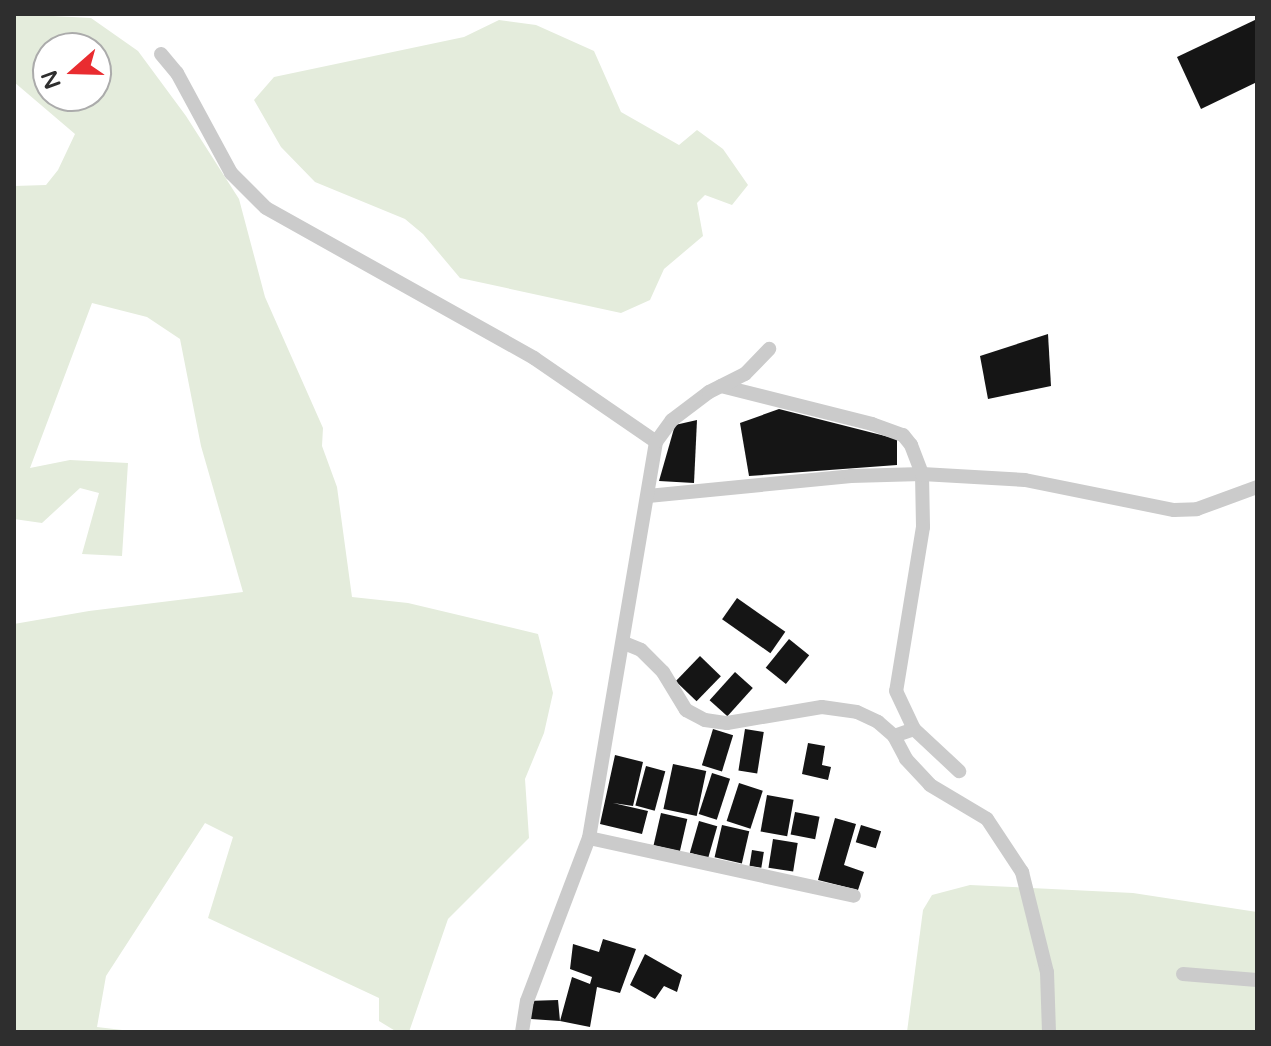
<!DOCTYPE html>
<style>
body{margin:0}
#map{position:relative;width:1271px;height:1046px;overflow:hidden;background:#fff;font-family:"Varela Round",sans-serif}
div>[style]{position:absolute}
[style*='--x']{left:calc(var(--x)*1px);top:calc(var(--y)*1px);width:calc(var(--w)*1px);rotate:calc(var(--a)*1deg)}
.green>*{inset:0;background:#e4ecdc}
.building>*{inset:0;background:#151515;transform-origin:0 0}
.minor>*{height:14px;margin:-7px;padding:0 7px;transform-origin:7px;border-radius:7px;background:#cbcbcb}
span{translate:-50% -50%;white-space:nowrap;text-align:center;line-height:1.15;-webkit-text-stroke:8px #fff;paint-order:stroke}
.frame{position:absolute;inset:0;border:16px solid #2e2e2e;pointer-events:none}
.north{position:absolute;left:32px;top:32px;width:80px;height:80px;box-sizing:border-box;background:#fff;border:2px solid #ababab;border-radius:50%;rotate:250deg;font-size:22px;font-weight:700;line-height:32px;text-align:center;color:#2e2e2e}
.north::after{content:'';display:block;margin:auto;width:28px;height:36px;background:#e92c30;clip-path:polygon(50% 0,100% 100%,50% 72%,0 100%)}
</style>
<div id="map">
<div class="green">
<div style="clip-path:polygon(evenodd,15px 14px,91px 18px,138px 51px,186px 116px,239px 199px,265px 297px,323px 428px,322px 446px,337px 487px,352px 597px,408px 603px,538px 634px,553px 693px,544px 733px,525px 779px,529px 838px,448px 919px,409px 1032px,397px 1032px,379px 1021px,379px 998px,208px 918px,233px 837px,205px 823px,106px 976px,97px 1027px,139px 1032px,14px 1032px,14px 624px,89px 611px,243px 592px,201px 446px,180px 339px,147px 317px,92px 303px,30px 468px,70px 460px,128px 463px,122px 556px,82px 554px,99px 493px,80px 488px,42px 523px,14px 519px,14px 186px,46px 185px,58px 170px,75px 134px,14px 82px,15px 14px,48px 48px,96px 48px,96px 96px,48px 96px,48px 48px)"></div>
<div style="clip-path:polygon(499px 20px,536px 25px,594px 51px,621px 112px,679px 145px,697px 130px,723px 149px,748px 185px,732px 205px,705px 195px,697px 203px,703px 236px,664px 269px,650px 300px,621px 313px,460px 278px,423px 234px,405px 219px,315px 182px,281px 147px,254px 100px,274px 77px,464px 37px)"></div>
<div style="clip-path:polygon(970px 885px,1133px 893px,1257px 912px,1257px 1032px,907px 1032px,923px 910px,932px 895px)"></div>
</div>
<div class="building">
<div style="clip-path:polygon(1257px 19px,1257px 82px,1201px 109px,1177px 57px)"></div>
<div style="clip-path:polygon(1048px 334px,1051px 386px,988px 399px,980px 356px)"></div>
<div style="clip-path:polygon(779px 409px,897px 439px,897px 465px,749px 476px,740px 423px)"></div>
<div style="clip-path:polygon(697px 420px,694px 483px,659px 481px,675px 425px)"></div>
<div style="left:737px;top:598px;width:59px;height:26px;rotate:35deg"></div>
<div style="left:789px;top:639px;width:26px;height:37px;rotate:39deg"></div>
<div style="left:700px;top:656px;width:29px;height:35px;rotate:44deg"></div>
<div style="left:735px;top:672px;width:24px;height:38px;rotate:42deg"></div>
<div style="left:713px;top:729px;width:21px;height:38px;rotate:17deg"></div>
<div style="left:745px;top:729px;width:19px;height:42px;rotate:9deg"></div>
<div style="clip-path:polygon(808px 743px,825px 746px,822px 765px,831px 767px,828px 780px,802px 774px)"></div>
<div style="clip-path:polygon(615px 755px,643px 762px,633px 806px,613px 803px,648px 811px,642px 834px,600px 824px)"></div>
<div style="left:673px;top:764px;width:34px;height:46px;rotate:12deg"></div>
<div style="left:646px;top:766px;width:20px;height:41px;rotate:15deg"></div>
<div style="left:712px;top:773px;width:19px;height:43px;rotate:18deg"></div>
<div style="left:739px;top:783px;width:25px;height:40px;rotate:18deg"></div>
<div style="left:767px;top:795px;width:27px;height:37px;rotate:10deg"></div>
<div style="left:795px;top:812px;width:25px;height:23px;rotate:11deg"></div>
<div style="left:661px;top:813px;width:27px;height:33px;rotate:13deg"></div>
<div style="clip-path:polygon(835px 818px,856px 824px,844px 865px,864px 872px,858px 890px,818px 880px)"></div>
<div style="left:699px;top:821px;width:19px;height:33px;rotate:16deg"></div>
<div style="left:722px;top:825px;width:28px;height:33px;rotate:13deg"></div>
<div style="left:861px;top:825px;width:21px;height:18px;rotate:17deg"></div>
<div style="left:773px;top:839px;width:25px;height:29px;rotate:9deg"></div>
<div style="left:752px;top:850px;width:12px;height:16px;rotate:9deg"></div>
<div style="clip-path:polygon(603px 939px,636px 949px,620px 993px,597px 987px,590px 1027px,560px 1021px,572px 977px,590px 984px,592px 977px,570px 969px,573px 944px,599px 952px)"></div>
<div style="clip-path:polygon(645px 954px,682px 975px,677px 992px,664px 986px,655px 999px,630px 985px)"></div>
<div style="clip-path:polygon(558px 1000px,560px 1021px,531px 1019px,527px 1001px)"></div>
</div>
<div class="minor">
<div style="--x:161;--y:54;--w:25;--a:50"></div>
<div style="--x:177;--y:73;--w:114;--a:61.6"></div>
<div style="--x:231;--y:173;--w:49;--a:45"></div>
<div style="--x:266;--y:208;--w:307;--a:29.2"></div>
<div style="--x:534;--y:358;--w:148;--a:34.5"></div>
<div style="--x:721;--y:386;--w:156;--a:14.1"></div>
<div style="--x:872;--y:424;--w:33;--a:20"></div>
<div style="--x:903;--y:435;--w:13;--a:51"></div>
<div style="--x:911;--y:445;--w:31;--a:69"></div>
<div style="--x:922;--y:474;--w:53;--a:88.9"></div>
<div style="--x:923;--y:527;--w:166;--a:99.3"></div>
<div style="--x:896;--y:691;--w:42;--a:64.7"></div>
<div style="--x:914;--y:729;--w:62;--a:43"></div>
<div style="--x:648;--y:496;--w:204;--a:-5.6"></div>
<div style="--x:851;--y:476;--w:71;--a:-1.6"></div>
<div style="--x:922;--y:474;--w:103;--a:3.3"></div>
<div style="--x:1025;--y:480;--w:152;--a:11.4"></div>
<div style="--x:1174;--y:510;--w:23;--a:-2"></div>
<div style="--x:1197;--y:509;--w:64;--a:-20.1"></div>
<div style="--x:624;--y:643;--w:18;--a:22"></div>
<div style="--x:641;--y:650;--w:31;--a:45"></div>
<div style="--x:663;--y:672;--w:44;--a:58.8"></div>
<div style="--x:686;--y:710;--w:21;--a:28"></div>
<div style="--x:705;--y:720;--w:22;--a:8"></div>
<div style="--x:727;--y:723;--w:96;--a:-9.6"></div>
<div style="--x:822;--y:707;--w:35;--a:8"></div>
<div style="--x:857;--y:712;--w:23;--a:25"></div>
<div style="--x:878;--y:722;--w:21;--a:41"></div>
<div style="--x:894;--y:736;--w:21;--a:-19"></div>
<div style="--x:894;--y:736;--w:26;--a:62"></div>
<div style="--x:906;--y:759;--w:35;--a:47"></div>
<div style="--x:930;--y:785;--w:66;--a:30.8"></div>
<div style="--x:987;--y:819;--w:64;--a:56.6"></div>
<div style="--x:1022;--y:872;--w:103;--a:76"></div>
<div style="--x:1047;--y:972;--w:60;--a:88.1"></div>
<div style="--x:589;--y:838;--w:271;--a:12.3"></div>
<div style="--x:1183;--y:974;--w:74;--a:4.6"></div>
<div style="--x:522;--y:1032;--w:31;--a:-81"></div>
<div style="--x:527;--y:1001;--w:174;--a:-69.2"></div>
<div style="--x:589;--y:838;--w:402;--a:-80.4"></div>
<div style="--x:656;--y:442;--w:27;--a:-54"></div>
<div style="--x:672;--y:420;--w:46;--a:-37.1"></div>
<div style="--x:709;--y:392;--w:40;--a:-26.6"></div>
<div style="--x:745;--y:374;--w:35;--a:-46"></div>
</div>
<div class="frame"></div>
<div class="north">N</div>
</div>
